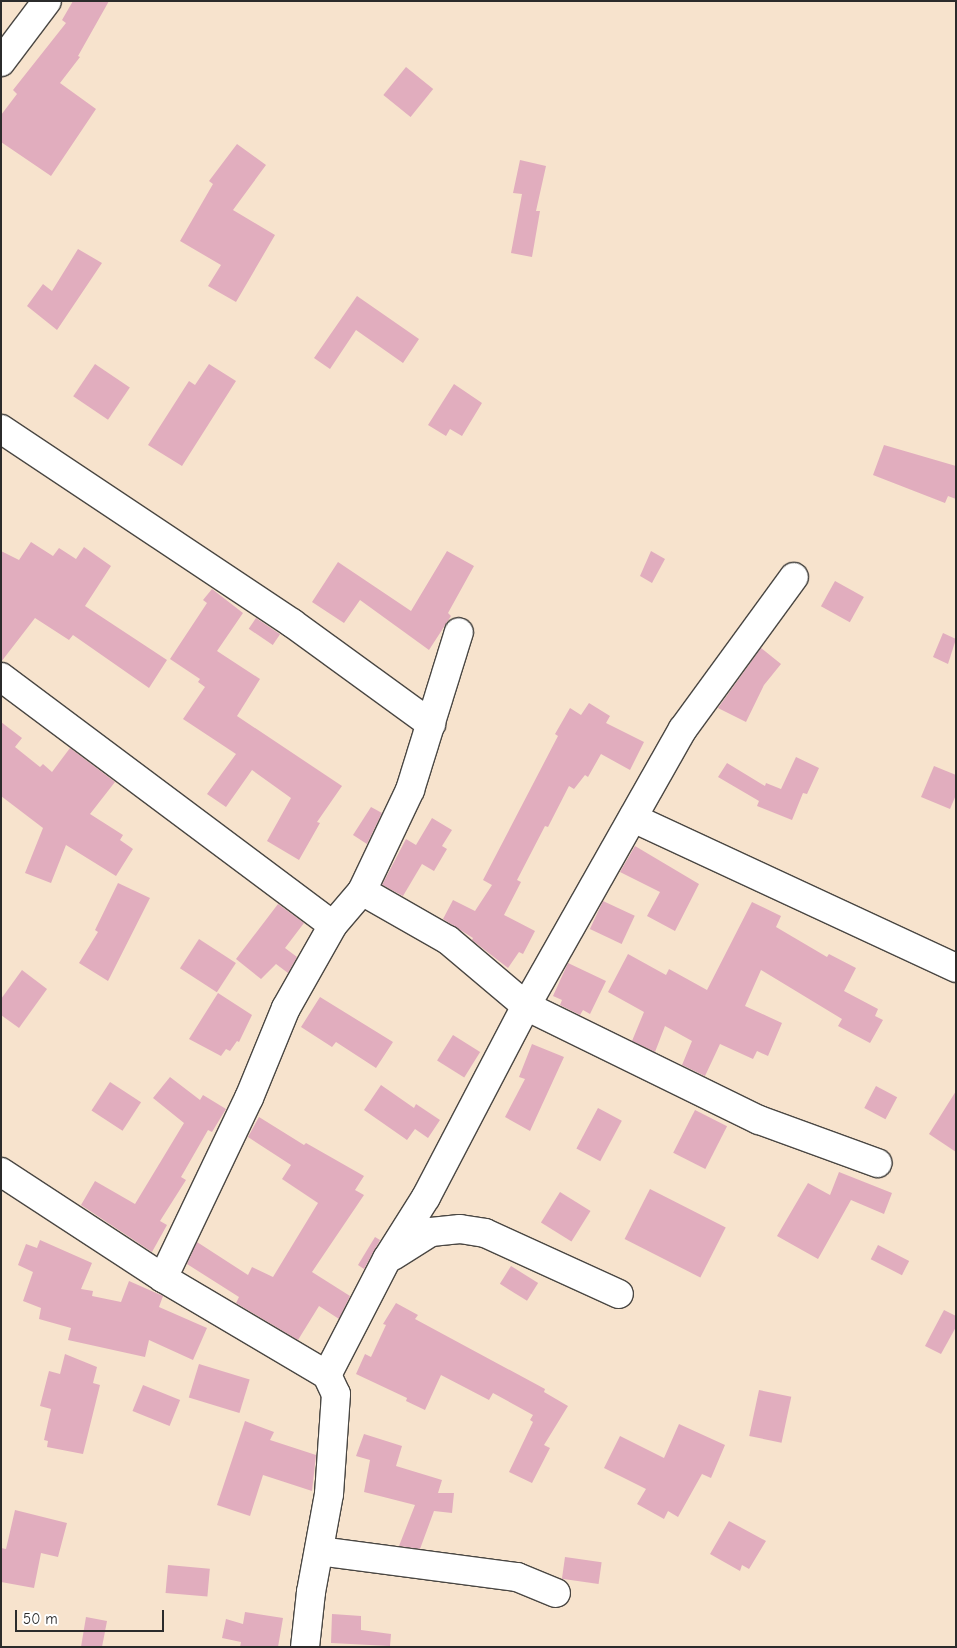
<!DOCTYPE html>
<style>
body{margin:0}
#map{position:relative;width:957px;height:1648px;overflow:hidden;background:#f7e3cd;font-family:"Comic Neue",sans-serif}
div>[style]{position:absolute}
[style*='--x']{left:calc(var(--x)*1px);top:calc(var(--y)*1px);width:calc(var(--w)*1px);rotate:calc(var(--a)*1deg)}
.building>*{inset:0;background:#e1adbe;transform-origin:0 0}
.roads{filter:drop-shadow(1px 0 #4a4743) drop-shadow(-1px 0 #4a4743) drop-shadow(0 1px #4a4743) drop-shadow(0 -1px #4a4743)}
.minor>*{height:28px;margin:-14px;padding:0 14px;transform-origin:14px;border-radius:14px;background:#fff}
span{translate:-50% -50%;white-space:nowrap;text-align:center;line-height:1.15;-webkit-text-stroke:4px #fff;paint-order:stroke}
.frame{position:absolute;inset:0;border:2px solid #2b2b2b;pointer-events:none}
.scale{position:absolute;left:15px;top:1610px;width:149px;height:22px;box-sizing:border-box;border:2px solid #2b2b2b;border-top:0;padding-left:6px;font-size:15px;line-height:18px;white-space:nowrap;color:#2b2b2b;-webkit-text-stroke:4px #fff;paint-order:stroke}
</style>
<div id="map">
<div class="building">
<div style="clip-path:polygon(73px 1px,109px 1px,78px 56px,80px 57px,60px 83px,96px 109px,51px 176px,1px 142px,1px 115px,17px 94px,13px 90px,66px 23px,62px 20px)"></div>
<div style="left:406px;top:67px;width:35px;height:36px;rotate:39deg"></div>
<div style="clip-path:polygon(237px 144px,266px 165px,233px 210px,275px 235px,236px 302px,208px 286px,221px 265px,180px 241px,213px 184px,209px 181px)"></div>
<div style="clip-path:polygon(520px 160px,546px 166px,536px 211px,540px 211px,532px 257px,511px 253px,522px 194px,513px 193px)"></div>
<div style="clip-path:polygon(78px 249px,102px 263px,57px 330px,27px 306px,43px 284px,52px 291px)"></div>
<div style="clip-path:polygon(357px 296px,419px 339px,403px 363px,356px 330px,330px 369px,314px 358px)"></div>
<div style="left:95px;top:364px;width:42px;height:39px;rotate:34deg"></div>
<div style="clip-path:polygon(209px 364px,236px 381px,182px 466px,148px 445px,189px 381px,195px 385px)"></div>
<div style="clip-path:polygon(454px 384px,482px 403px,462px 436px,450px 429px,446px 436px,428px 425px)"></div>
<div style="clip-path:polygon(884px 445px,956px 466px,956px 499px,948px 496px,945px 503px,873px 475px)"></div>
<div style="clip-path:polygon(31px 542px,53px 556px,59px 548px,76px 559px,84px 547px,111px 566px,85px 606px,167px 660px,149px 688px,73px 635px,69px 640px,35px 618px,1px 662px,1px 551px,19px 560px)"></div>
<div style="clip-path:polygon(447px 551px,474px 566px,448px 613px,451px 616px,429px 650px,360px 600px,344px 623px,312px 602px,338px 562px,411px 611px)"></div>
<div style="clip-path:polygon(651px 551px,665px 559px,652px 583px,640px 576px)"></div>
<div style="left:835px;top:581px;width:33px;height:29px;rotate:29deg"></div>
<div style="clip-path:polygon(212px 589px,243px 613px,217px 651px,260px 679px,237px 716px,342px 786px,317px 822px,320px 823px,299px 860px,267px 841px,291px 798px,252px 770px,226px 807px,207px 794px,236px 754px,183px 719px,205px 687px,198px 682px,200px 679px,170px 659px,207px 603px,203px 600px)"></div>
<div style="left:256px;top:618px;width:29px;height:13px;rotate:34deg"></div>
<div style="clip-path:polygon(943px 633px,956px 639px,948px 664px,933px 657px)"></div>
<div style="clip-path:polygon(761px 648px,781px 664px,764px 685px,746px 722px,718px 708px)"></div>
<div style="clip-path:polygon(589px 703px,610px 716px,606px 723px,644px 742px,630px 770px,601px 754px,588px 777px,585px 775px,574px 789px,569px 786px,548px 827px,545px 826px,517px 880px,521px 882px,504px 915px,535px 931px,523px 954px,519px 952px,508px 968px,472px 940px,473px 938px,443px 919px,453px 900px,475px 911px,492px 885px,483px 880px,558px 736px,555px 734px,570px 708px,581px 715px)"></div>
<div style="clip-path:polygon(1px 722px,22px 738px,15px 747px,40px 767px,43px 764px,52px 772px,70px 748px,115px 782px,90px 814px,123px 835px,120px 840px,133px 849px,116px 876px,66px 845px,51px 883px,25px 873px,43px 828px,1px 796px)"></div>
<div style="clip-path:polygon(796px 757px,819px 768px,807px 794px,803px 793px,792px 820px,757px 806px,759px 801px,718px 777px,727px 763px,765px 786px,766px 783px,781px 789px)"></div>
<div style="clip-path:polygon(934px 766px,956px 775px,956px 795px,950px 809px,921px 797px)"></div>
<div style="clip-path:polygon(371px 807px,382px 813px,367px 844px,353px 835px)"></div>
<div style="clip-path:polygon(432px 818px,452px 830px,442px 846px,447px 849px,434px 871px,422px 864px,403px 896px,382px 885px,406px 839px,416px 845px)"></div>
<div style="clip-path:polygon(635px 846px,699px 884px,675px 931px,647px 916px,660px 892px,620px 872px)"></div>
<div style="clip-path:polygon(118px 883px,150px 898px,108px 981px,79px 963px,98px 932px,95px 930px)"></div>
<div style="left:603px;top:901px;width:35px;height:31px;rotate:25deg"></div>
<div style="clip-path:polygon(752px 902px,781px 916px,776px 927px,827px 957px,829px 954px,856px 968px,844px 991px,878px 1009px,875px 1016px,883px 1020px,870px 1043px,838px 1026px,842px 1019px,761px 970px,745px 1006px,782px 1023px,768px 1056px,757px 1051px,753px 1059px,720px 1044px,705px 1076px,682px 1065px,692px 1041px,665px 1026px,655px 1052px,632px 1041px,644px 1012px,608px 992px,628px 954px,666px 975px,669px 969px,707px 990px)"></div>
<div style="clip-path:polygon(278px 904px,304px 923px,285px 948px,297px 957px,288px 973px,276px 964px,261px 979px,236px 959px)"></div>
<div style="left:199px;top:939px;width:44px;height:35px;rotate:33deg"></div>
<div style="clip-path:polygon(568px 963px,606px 981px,590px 1014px,583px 1010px,580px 1015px,560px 1005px,562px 1000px,553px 996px)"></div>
<div style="clip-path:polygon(22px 970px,47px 989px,19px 1028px,1px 1015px,1px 999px)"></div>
<div style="clip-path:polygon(218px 993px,252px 1015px,239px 1042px,237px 1041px,230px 1051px,226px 1049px,221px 1056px,189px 1039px)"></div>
<div style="clip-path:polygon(320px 997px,393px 1042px,376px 1068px,336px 1042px,332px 1047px,301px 1027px)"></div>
<div style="left:453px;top:1035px;width:32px;height:30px;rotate:32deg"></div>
<div style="clip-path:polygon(532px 1044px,564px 1057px,530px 1131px,505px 1117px,525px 1079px,519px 1077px)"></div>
<div style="clip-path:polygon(170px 1077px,200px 1100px,203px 1095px,226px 1109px,212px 1132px,208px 1130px,181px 1177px,186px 1180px,160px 1221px,167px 1225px,152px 1252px,81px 1205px,95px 1181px,135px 1204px,184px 1123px,153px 1098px)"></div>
<div style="left:110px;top:1082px;width:37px;height:34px;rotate:33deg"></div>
<div style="clip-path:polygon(381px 1085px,414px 1108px,416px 1104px,440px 1120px,428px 1138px,415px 1129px,407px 1140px,364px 1110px)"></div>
<div style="left:876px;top:1086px;width:24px;height:25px;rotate:28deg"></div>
<div style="clip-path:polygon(956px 1091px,956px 1152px,929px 1134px)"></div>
<div style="left:598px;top:1108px;width:27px;height:46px;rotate:28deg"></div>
<div style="left:695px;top:1110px;width:36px;height:48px;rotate:27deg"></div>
<div style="clip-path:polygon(259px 1117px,304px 1145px,306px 1143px,364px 1176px,355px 1190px,364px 1195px,312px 1272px,350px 1296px,339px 1319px,319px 1306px,298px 1340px,236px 1303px,239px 1297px,187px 1264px,197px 1242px,248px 1275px,252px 1267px,273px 1277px,318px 1203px,282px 1179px,291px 1165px,248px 1137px)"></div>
<div style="clip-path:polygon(839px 1172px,892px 1193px,884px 1214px,851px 1200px,818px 1259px,777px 1236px,808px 1183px,830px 1195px)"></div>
<div style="left:650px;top:1189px;width:85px;height:56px;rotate:27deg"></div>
<div style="left:560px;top:1192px;width:36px;height:36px;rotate:32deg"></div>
<div style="clip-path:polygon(375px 1237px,380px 1240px,364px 1269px,358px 1265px)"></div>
<div style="clip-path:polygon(40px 1240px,92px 1263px,81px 1289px,93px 1291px,92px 1296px,121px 1302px,129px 1281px,163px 1296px,159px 1307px,207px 1328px,193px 1360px,149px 1340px,145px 1357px,68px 1340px,71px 1328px,39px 1319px,41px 1308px,23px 1301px,33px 1272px,18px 1265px,26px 1244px,37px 1248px)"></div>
<div style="left:878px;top:1245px;width:35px;height:16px;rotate:27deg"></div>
<div style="left:511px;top:1266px;width:32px;height:21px;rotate:32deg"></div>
<div style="clip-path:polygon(396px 1303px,418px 1315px,415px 1319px,545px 1389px,544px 1392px,568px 1406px,544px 1445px,550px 1448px,532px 1483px,509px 1472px,533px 1422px,530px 1420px,533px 1415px,493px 1393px,489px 1400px,441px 1375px,425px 1410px,406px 1401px,407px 1398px,356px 1374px,365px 1354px,371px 1357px,386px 1325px,383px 1324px)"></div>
<div style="clip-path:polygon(944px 1310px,956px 1316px,956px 1327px,941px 1354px,925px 1346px)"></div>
<div style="clip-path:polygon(65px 1354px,97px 1367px,93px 1383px,100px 1385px,83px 1454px,47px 1447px,48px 1441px,44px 1440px,51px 1409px,40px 1406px,49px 1371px,60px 1374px)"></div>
<div style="left:199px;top:1364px;width:53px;height:35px;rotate:17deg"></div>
<div style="left:143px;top:1385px;width:40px;height:28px;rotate:22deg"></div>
<div style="left:759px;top:1390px;width:33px;height:47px;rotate:12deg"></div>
<div style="clip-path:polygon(245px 1421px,274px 1432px,270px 1440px,316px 1455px,312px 1491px,263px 1475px,250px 1516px,217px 1505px)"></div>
<div style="clip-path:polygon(679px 1424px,725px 1445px,711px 1478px,702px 1474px,678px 1517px,668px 1511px,664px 1519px,637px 1504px,646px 1489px,604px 1468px,620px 1436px,664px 1458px)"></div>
<div style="clip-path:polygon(364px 1434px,402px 1446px,396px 1466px,442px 1480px,438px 1493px,454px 1493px,452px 1513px,434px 1511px,420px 1549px,399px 1546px,415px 1505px,364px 1492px,370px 1460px,356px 1456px)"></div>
<div style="clip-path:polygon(15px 1510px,67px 1523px,58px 1557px,41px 1553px,34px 1588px,1px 1582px,1px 1548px,6px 1549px)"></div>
<div style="clip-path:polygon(729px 1521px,766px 1541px,749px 1569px,742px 1565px,740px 1571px,710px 1554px)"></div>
<div style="left:565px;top:1557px;width:37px;height:22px;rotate:8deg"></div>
<div style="left:168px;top:1565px;width:42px;height:28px;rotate:5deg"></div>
<div style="clip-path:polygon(245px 1612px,283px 1618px,278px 1647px,240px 1647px,241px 1642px,222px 1638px,226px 1619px,243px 1624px)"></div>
<div style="clip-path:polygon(332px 1614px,361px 1616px,361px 1630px,391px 1634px,390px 1646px,331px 1643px)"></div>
<div style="clip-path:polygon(86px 1617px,107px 1621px,102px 1647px,81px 1647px)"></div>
</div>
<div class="roads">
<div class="minor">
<div style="--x:1;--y:62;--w:76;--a:-53"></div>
<div style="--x:1;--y:429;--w:350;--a:33.7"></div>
<div style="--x:292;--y:623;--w:172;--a:36"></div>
<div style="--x:1;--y:677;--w:414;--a:36.8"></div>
<div style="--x:633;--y:818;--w:356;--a:24.9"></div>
<div style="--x:362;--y:891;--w:99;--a:29.7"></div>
<div style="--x:448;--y:940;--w:102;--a:40.2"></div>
<div style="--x:526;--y:1006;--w:259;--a:26.1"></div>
<div style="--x:759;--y:1120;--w:126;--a:20"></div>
<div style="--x:1;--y:1172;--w:194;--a:33.2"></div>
<div style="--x:163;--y:1278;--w:191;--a:30.6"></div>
<div style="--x:327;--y:1375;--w:21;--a:65"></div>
<div style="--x:336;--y:1394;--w:100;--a:94"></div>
<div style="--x:329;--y:1494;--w:100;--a:100.4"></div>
<div style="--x:311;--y:1592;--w:55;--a:96.2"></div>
<div style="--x:393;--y:1256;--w:45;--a:-32.3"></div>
<div style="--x:431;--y:1232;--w:29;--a:-6"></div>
<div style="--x:460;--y:1229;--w:25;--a:9"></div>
<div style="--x:485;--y:1233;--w:147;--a:24.5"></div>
<div style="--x:163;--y:1278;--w:199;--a:-64.5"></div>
<div style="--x:249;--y:1098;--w:97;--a:-67.7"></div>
<div style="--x:286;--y:1008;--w:95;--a:-60.5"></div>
<div style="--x:333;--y:925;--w:45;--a:-49.5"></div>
<div style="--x:362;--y:891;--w:112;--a:-64.6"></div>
<div style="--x:410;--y:790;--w:165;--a:-72.8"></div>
<div style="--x:327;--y:1375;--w:131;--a:-62.7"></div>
<div style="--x:387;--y:1259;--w:73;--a:-57.8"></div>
<div style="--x:426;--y:1197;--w:216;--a:-62.4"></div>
<div style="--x:526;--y:1006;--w:318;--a:-60.5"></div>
<div style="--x:683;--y:729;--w:188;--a:-53.9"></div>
<div style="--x:319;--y:1551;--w:200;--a:7.5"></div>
<div style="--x:517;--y:1577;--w:42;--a:22.3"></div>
</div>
</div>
<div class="frame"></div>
<div class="scale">50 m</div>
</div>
